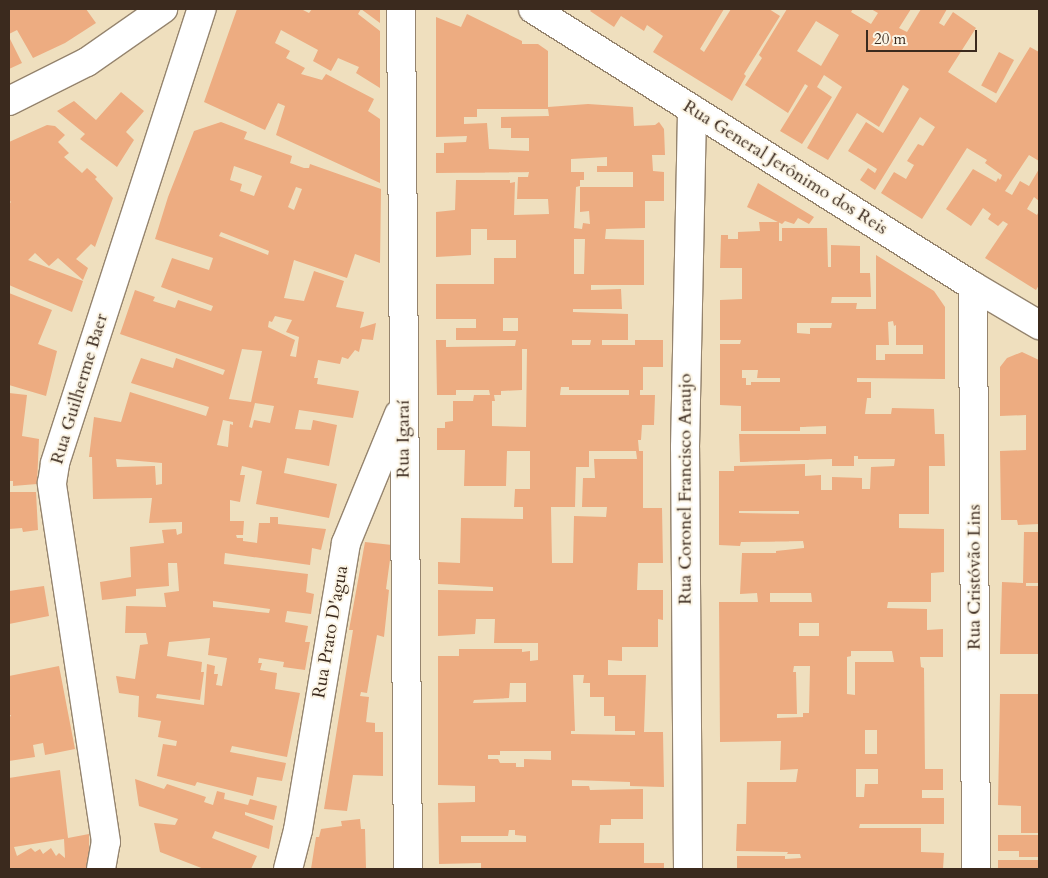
<!DOCTYPE html>
<meta charset="utf-8">
<style>
body{margin:0}
#map{position:relative;width:1048px;height:878px;overflow:hidden;background:#efdfbe;font-family:Cardo,serif}
div>[style]{position:absolute}
[style*='--x']{left:calc(var(--x)*1px);top:calc(var(--y)*1px);width:calc(var(--w)*1px);rotate:calc(var(--a)*1deg)}
.building>*{inset:0;background:#edac81;transform-origin:0 0}
.roads{filter:drop-shadow(1px 0 #95846e) drop-shadow(-1px 0 #95846e) drop-shadow(0 1px #95846e) drop-shadow(0 -1px #95846e)}
.street>*{height:28px;margin:-14px;padding:0 14px;transform-origin:14px;border-radius:14px;background:#fff}
span{translate:-50% -50%;white-space:nowrap;text-align:center;line-height:1.15;-webkit-text-stroke:4px #fcf5e5;paint-order:stroke}
.street-label{font-size:18px;color:#3b2a1e}
.frame{position:absolute;inset:0;border:10px solid #3b2a1e;pointer-events:none}
.scale{position:absolute;left:866px;top:30px;width:111px;height:22px;box-sizing:border-box;border:2px solid #3b2a1e;border-top:0;padding-left:6px;font-size:15px;line-height:18px;white-space:nowrap;color:#3b2a1e;-webkit-text-stroke:4px #fcf5e5;paint-order:stroke}
</style>
<div id="map">
<div class="building">
<div style="clip-path:polygon(9px 9px,86px 9px,96px 23px,65px 43px,33px 58px,17px 30px,9px 34px)"></div>
<div style="clip-path:polygon(237px 9px,301px 9px,309px 13px,312px 9px,378px 9px,380px 10px,380px 23px,361px 9px,358px 14px,380px 31px,380px 88px,356px 73px,359px 67px,338px 58px,331px 71px,313px 61px,318px 50px,281px 30px,275px 43px,290px 51px,286px 58px,305px 68px,301px 74px,322px 80px,326px 74px,374px 99px,368px 111px,380px 119px,380px 183px,276px 135px,285px 106px,278px 103px,265px 130px,204px 102px)"></div>
<div style="clip-path:polygon(592px 9px,724px 9px,700px 49px,704px 52px,731px 9px,769px 9px,780px 16px,744px 74px,746px 76px,732px 101px,653px 52px,663px 36px,647px 25px,644px 31px,621px 16px,614px 27px,590px 11px)"></div>
<div style="clip-path:polygon(evenodd,787px 9px,853px 9px,851px 12px,871px 24px,878px 13px,871px 9px,911px 9px,899px 28px,907px 32px,921px 9px,947px 9px,939px 23px,944px 26px,953px 12px,976px 28px,948px 72px,996px 103px,1030px 47px,1039px 52px,1039px 161px,1029px 155px,1005px 191px,1012px 195px,1020px 181px,1029px 186px,1039px 169px,1039px 201px,1034px 197px,1027px 209px,1037px 215px,1039px 211px,1039px 285px,1036px 290px,985px 258px,1008px 224px,1003px 221px,998px 226px,988px 219px,991px 214px,983px 208px,971px 226px,946px 209px,973px 169px,996px 182px,998px 178px,1000px 180px,1002px 175px,985px 163px,987px 160px,967px 148px,922px 219px,881px 193px,894px 172px,906px 179px,914px 165px,907px 161px,918px 144px,923px 146px,935px 127px,920px 117px,875px 190px,860px 180px,868px 168px,875px 173px,877px 169px,848px 151px,866px 122px,883px 133px,909px 89px,903px 85px,879px 127px,857px 113px,828px 160px,807px 148px,842px 87px,824px 75px,817px 87px,832px 97px,802px 144px,780px 131px,808px 86px,805px 84px,788px 113px,745px 85px,762px 58px,759px 55px,787px 9px,816px 21px,839px 35px,821px 66px,797px 51px,816px 21px)"></div>
<div style="clip-path:polygon(evenodd,467px 14px,522px 41px,522px 44px,538px 44px,548px 51px,548px 107px,588px 104px,633px 107px,634px 126px,655px 125px,659px 122px,664px 129px,665px 155px,652px 155px,653px 171px,664px 172px,664px 201px,645px 201px,645px 228px,606px 229px,605px 239px,644px 240px,644px 285px,591px 285px,591px 290px,621px 289px,622px 309px,573px 309px,573px 312px,628px 314px,628px 340px,602px 340px,602px 345px,635px 345px,635px 340px,663px 340px,663px 367px,643px 367px,643px 390px,640px 390px,640px 395px,655px 395px,654px 425px,642px 425px,641px 440px,638px 440px,639px 451px,643px 451px,643px 508px,662px 508px,663px 563px,638px 563px,637px 590px,663px 590px,663px 620px,658px 619px,658px 647px,622px 647px,622px 661px,608px 660px,608px 675px,646px 675px,644px 732px,663px 732px,664px 787px,630px 786px,630px 782px,572px 780px,572px 786px,589px 786px,590px 790px,643px 789px,643px 819px,611px 819px,611px 825px,600px 825px,599px 843px,644px 843px,644px 863px,664px 863px,664px 869px,481px 869px,481px 863px,439px 864px,438px 803px,475px 802px,475px 786px,438px 785px,438px 656px,459px 656px,459px 649px,522px 649px,522px 652px,530px 651px,530px 661px,538px 660px,538px 643px,494px 643px,495px 619px,476px 619px,475px 634px,438px 636px,438px 590px,493px 591px,493px 587px,438px 584px,438px 562px,460px 563px,461px 518px,523px 519px,523px 507px,514px 507px,515px 489px,530px 489px,530px 451px,507px 451px,506px 486px,464px 486px,465px 450px,437px 450px,437px 428px,445px 428px,445px 422px,453px 421px,453px 401px,473px 401px,474px 395px,490px 395px,489px 390px,456px 390px,456px 395px,437px 395px,436px 340px,446px 340px,446px 347px,515px 346px,516px 340px,456px 340px,456px 328px,476px 328px,476px 319px,436px 319px,436px 284px,494px 284px,494px 258px,516px 258px,516px 240px,487px 240px,487px 229px,471px 229px,471px 255px,436px 257px,436px 212px,455px 210px,456px 180px,510px 180px,510px 183px,515px 182px,514px 215px,549px 214px,548px 199px,517px 199px,518px 177px,528px 177px,529px 172px,436px 173px,436px 153px,444px 153px,444px 143px,466px 142px,467px 136px,436px 137px,436px 17px,461px 27px,467px 14px,477px 109px,548px 109px,549px 116px,501px 117px,501px 128px,511px 128px,511px 138px,529px 138px,529px 151px,489px 149px,487px 123px,464px 124px,464px 117px,477px 117px,477px 109px,467px 14px,607px 157px,607px 166px,597px 166px,597px 172px,633px 172px,633px 187px,580px 187px,580px 212px,589px 211px,590px 224px,583px 223px,582px 229px,574px 228px,576px 187px,580px 186px,580px 180px,584px 180px,584px 172px,571px 172px,571px 159px,607px 157px,467px 14px,574px 239px,585px 239px,584px 274px,574px 274px,574px 239px,467px 14px,503px 318px,518px 318px,518px 331px,503px 331px,503px 318px,467px 14px,572px 340px,591px 340px,590px 345px,572px 345px,572px 340px,467px 14px,522px 349px,527px 349px,526px 427px,492px 426px,492px 401px,495px 401px,494px 395px,501px 395px,501px 391px,522px 390px,522px 349px,467px 14px,561px 387px,569px 387px,569px 390px,629px 390px,629px 395px,560px 395px,561px 387px,467px 14px,589px 451px,636px 451px,637px 459px,594px 459px,595px 478px,583px 478px,582px 507px,607px 507px,606px 517px,574px 516px,573px 563px,552px 563px,551px 507px,575px 507px,576px 467px,589px 467px,589px 451px,467px 14px,573px 675px,584px 675px,583px 683px,590px 683px,590px 697px,604px 697px,604px 716px,615px 716px,615px 731px,635px 731px,635px 735px,571px 734px,571px 731px,575px 731px,573px 675px,467px 14px,510px 683px,526px 683px,526px 702px,473px 703px,474px 700px,509px 698px,510px 683px,467px 14px,500px 751px,551px 751px,551px 760px,524px 759px,524px 767px,516px 767px,516px 763px,500px 763px,498px 759px,488px 759px,488px 755px,500px 755px,500px 751px,467px 14px,509px 830px,515px 830px,515px 835px,526px 836px,526px 842px,461px 842px,461px 836px,508px 836px,509px 830px)"></div>
<div style="clip-path:polygon(9px 37px,22px 63px,9px 69px)"></div>
<div style="left:999px;top:52px;width:17px;height:38px;rotate:28deg"></div>
<div style="clip-path:polygon(121px 92px,144px 111px,126px 132px,134px 140px,117px 167px,80px 139px,85px 134px,57px 111px,74px 101px,96px 120px)"></div>
<div style="clip-path:polygon(evenodd,221px 122px,247px 132px,244px 139px,292px 156px,290px 163px,304px 168px,309px 168px,310px 164px,381px 189px,380px 263px,355px 254px,347px 278px,294px 260px,284px 298px,304px 301px,314px 271px,344px 281px,336px 307px,364px 312px,360px 328px,376px 323px,373px 340px,362px 339px,359px 352px,355px 350px,348px 359px,342px 357px,340px 364px,318px 360px,314px 378px,318px 378px,317px 384px,359px 391px,353px 418px,299px 410px,295px 429px,311px 430px,313px 420px,337px 425px,329px 466px,287px 458px,284px 473px,337px 484px,329px 518px,256px 504px,262px 471px,242px 466px,240px 475px,245px 475px,240px 502px,230px 500px,230px 521px,244px 521px,243px 535px,236px 535px,237px 538px,243px 538px,243px 541px,257px 543px,259px 523px,270px 523px,270px 517px,278px 517px,278px 524px,326px 529px,321px 550px,312px 548px,310px 565px,225px 553px,224px 564px,308px 574px,306px 592px,314px 594px,311px 614px,287px 611px,285px 622px,308px 626px,305px 642px,310px 642px,305px 670px,283px 667px,284px 662px,259px 658px,258px 663px,262px 663px,260px 670px,277px 673px,275px 689px,300px 693px,287px 757px,232px 746px,230px 752px,286px 763px,282px 781px,257px 777px,253px 796px,197px 782px,195px 786px,157px 776px,163px 744px,176px 746px,177px 741px,158px 737px,161px 721px,138px 717px,139px 696px,119px 693px,116px 676px,135px 679px,140px 645px,148px 644px,146px 633px,125px 633px,126px 606px,166px 607px,164px 593px,179px 591px,177px 563px,168px 563px,169px 586px,136px 589px,136px 596px,102px 600px,100px 582px,131px 577px,130px 547px,164px 543px,162px 530px,176px 529px,177px 535px,182px 533px,182px 522px,149px 523px,152px 498px,93px 499px,92px 457px,89px 457px,94px 417px,121px 422px,130px 392px,206px 416px,209px 407px,131px 383px,141px 358px,173px 368px,176px 358px,223px 375px,225px 370px,120px 334px,135px 290px,155px 297px,153px 301px,175px 308px,178px 300px,211px 311px,213px 306px,161px 287px,172px 258px,209px 270px,213px 258px,155px 239px,168px 197px,194px 131px,221px 122px,234px 166px,262px 176px,254px 196px,240px 191px,242px 184px,230px 180px,234px 166px,221px 122px,296px 187px,302px 189px,294px 210px,288px 207px,296px 187px,221px 122px,221px 232px,269px 251px,268px 255px,219px 236px,221px 232px,221px 122px,275px 316px,292px 320px,286px 332px,299px 337px,296px 357px,290px 356px,295px 340px,268px 327px,269px 321px,272px 322px,275px 316px,221px 122px,242px 349px,262px 351px,251px 402px,229px 399px,242px 349px,221px 122px,255px 403px,274px 406px,270px 423px,254px 420px,252px 428px,249px 427px,255px 403px,221px 122px,223px 420px,233px 422px,233px 425px,230px 424px,228px 447px,217px 445px,223px 420px,221px 122px,116px 459px,162px 463px,162px 484px,156px 485px,155px 466px,117px 467px,116px 459px,221px 122px,213px 601px,270px 609px,269px 613px,213px 607px,213px 601px,221px 122px,210px 638px,208px 655px,227px 658px,222px 686px,216px 685px,218px 674px,214px 674px,215px 666px,207px 664px,204px 705px,156px 698px,157px 694px,200px 700px,204px 672px,201px 672px,202px 662px,167px 656px,169px 642px,210px 638px)"></div>
<div style="clip-path:polygon(47px 125px,55px 126px,65px 135px,58px 142px,69px 153px,64px 157px,82px 173px,87px 168px,97px 177px,95px 179px,113px 198px,95px 247px,91px 244px,76px 259px,88px 268px,83px 280px,58px 258px,49px 266px,35px 253px,28px 260px,83px 281px,72px 312px,9px 285px,9px 204px,11px 202px,9px 200px,9px 142px)"></div>
<div style="clip-path:polygon(758px 183px,814px 217px,809px 224px,798px 218px,794px 224px,785px 221px,782px 224px,747px 207px)"></div>
<div style="clip-path:polygon(evenodd,759px 222px,779px 222px,779px 241px,782px 241px,782px 228px,827px 228px,828px 267px,831px 267px,831px 245px,860px 246px,860px 273px,870px 273px,871px 297px,832px 297px,831px 303px,857px 303px,856px 309px,876px 309px,876px 255px,934px 291px,945px 307px,945px 379px,857px 378px,857px 382px,871px 382px,871px 398px,867px 398px,865px 414px,891px 414px,892px 408px,934px 409px,935px 434px,944px 434px,945px 466px,929px 466px,929px 514px,899px 514px,899px 528px,944px 529px,944px 572px,931px 573px,931px 602px,888px 602px,887px 608px,927px 609px,927px 630px,943px 629px,943px 657px,920px 657px,921px 667px,924px 668px,925px 769px,943px 769px,943px 790px,922px 790px,922px 798px,944px 798px,944px 824px,860px 824px,859px 828px,921px 828px,921px 852px,944px 853px,943px 869px,737px 869px,737px 856px,785px 856px,785px 859px,801px 858px,800px 854px,787px 854px,788px 852px,736px 851px,737px 824px,746px 824px,747px 782px,796px 782px,798px 769px,780px 770px,781px 741px,720px 742px,719px 602px,758px 602px,757px 593px,740px 594px,742px 553px,776px 553px,776px 551px,804px 548px,804px 546px,803px 541px,741px 542px,740px 546px,719px 545px,719px 471px,734px 471px,734px 466px,805px 464px,805px 476px,821px 475px,821px 490px,832px 490px,832px 477px,862px 478px,862px 489px,870px 489px,871px 467px,894px 466px,895px 459px,858px 459px,858px 456px,854px 456px,854px 466px,832px 466px,832px 459px,740px 462px,739px 434px,826px 434px,826px 426px,800px 427px,800px 431px,741px 431px,741px 406px,720px 405px,720px 344px,740px 344px,741px 340px,720px 340px,720px 300px,742px 299px,742px 268px,720px 268px,721px 235px,728px 235px,728px 239px,738px 239px,738px 232px,760px 231px,759px 222px,893px 321px,894px 326px,896px 325px,896px 345px,923px 345px,923px 354px,885px 354px,885px 360px,876px 360px,876px 345px,889px 345px,888px 322px,893px 321px,759px 222px,797px 323px,832px 323px,831px 328px,810px 328px,810px 334px,797px 333px,797px 323px,759px 222px,742px 370px,758px 370px,757px 378px,780px 378px,780px 382px,751px 382px,751px 385px,746px 385px,746px 378px,742px 378px,742px 370px,759px 222px,739px 511px,799px 511px,799px 514px,739px 513px,739px 511px,759px 222px,770px 593px,811px 593px,812px 602px,770px 602px,770px 593px,759px 222px,799px 623px,819px 623px,819px 636px,799px 636px,799px 623px,759px 222px,851px 651px,892px 651px,894px 662px,855px 662px,855px 695px,847px 694px,847px 657px,851px 656px,851px 651px,759px 222px,794px 666px,810px 666px,809px 713px,803px 713px,803px 717px,777px 718px,777px 714px,797px 714px,796px 672px,793px 672px,794px 666px,759px 222px,865px 730px,877px 730px,877px 754px,865px 754px,865px 730px,759px 222px,856px 769px,878px 769px,878px 784px,865px 784px,864px 797px,856px 797px,856px 769px)"></div>
<div style="clip-path:polygon(9px 293px,52px 310px,38px 344px,57px 351px,46px 396px,9px 385px)"></div>
<div style="clip-path:polygon(1022px 352px,1039px 360px,1039px 524px,1018px 525px,1017px 520px,1001px 520px,1000px 451px,1026px 450px,1026px 415px,1000px 416px,1000px 367px,1007px 358px)"></div>
<div style="clip-path:polygon(9px 393px,27px 395px,22px 436px,39px 439px,37px 484px,13px 486px,13px 481px,9px 481px)"></div>
<div style="clip-path:polygon(9px 492px,36px 492px,38px 530px,23px 532px,22px 528px,9px 529px)"></div>
<div style="clip-path:polygon(1024px 532px,1039px 532px,1039px 583px,1026px 583px,1026px 586px,1039px 586px,1039px 654px,1000px 654px,1002px 582px,1023px 583px)"></div>
<div style="clip-path:polygon(365px 542px,392px 545px,386px 589px,389px 590px,384px 637px,377px 635px,367px 693px,361px 692px,360px 696px,369px 697px,366px 722px,375px 723px,375px 732px,383px 732px,383px 776px,353px 775px,347px 811px,324px 809px,353px 630px,349px 630px)"></div>
<div style="clip-path:polygon(44px 586px,49px 616px,9px 624px,9px 591px)"></div>
<div style="clip-path:polygon(59px 666px,75px 749px,45px 755px,43px 743px,33px 745px,35px 757px,9px 761px,9px 719px,11px 715px,9px 715px,9px 676px)"></div>
<div style="clip-path:polygon(1000px 694px,1039px 694px,1039px 833px,1021px 833px,1021px 806px,998px 805px)"></div>
<div style="clip-path:polygon(evenodd,60px 770px,68px 838px,89px 834px,89px 868px,10px 869px,9px 778px,60px 770px,64px 839px,65px 858px,59px 853px,56px 856px,51px 848px,43px 854px,40px 849px,35px 852px,31px 848px,17px 856px,14px 847px,64px 839px)"></div>
<div style="clip-path:polygon(135px 779px,164px 789px,167px 784px,206px 797px,204px 802px,213px 805px,217px 791px,225px 793px,224px 799px,248px 805px,250px 799px,277px 806px,274px 820px,245px 812px,245px 815px,273px 826px,269px 849px,215px 831px,212px 838px,257px 856px,251px 869px,204px 869px,160px 852px,154px 823px,175px 825px,178px 819px,139px 806px)"></div>
<div style="clip-path:polygon(360px 819px,361px 829px,365px 829px,366px 868px,311px 869px,316px 837px,319px 837px,321px 829px,342px 826px,341px 821px)"></div>
<div style="clip-path:polygon(998px 835px,1039px 835px,1039px 857px,1019px 857px,1019px 851px,998px 851px)"></div>
<div style="left:998px;top:860px;width:41px;height:9px"></div>
</div>
<div class="roads">
<div class="street">
<div style="--x:401;--y:9;--w:860;--a:89.53"></div>
<div style="--x:533;--y:9;--w:520;--a:32.19"></div>
<div style="--x:973;--y:286;--w:77;--a:30.6"></div>
<div style="--x:9;--y:101;--w:87;--a:-26.6"></div>
<div style="--x:87;--y:62;--w:93;--a:-34.9"></div>
<div style="--x:973;--y:286;--w:583;--a:89.71"></div>
<div style="--x:101;--y:869;--w:27;--a:-80"></div>
<div style="--x:106;--y:842;--w:363;--a:-98.6"></div>
<div style="--x:52;--y:483;--w:20;--a:-81"></div>
<div style="--x:55;--y:463;--w:477;--a:-72.1"></div>
<div style="--x:288;--y:869;--w:40;--a:-75.6"></div>
<div style="--x:298;--y:830;--w:291;--a:-80.5"></div>
<div style="--x:346;--y:543;--w:139;--a:-67.7"></div>
<div style="--x:688;--y:869;--w:422;--a:-90.4"></div>
<div style="--x:685;--y:447;--w:338;--a:-88.8"></div>
</div>
</div>
<div class="street-label">
<span style="left:785px;top:168px;rotate:32deg">Rua General Jerônimo dos Reis</span>
<span style="left:80px;top:389px;rotate:-73deg">Rua Guilherme Baer</span>
<span style="left:404px;top:439px;rotate:-90deg">Rua Igaraí</span>
<span style="left:686px;top:489px;rotate:-90deg">Rua Coronel Francisco Araujo</span>
<span style="left:975px;top:577px;rotate:-90deg">Rua Cristóvão Lins</span>
<span style="left:331px;top:632px;rotate:-80deg">Rua Prato D'agua</span>
</div>
<div class="frame"></div>
<div class="scale">20 m</div>
</div>
